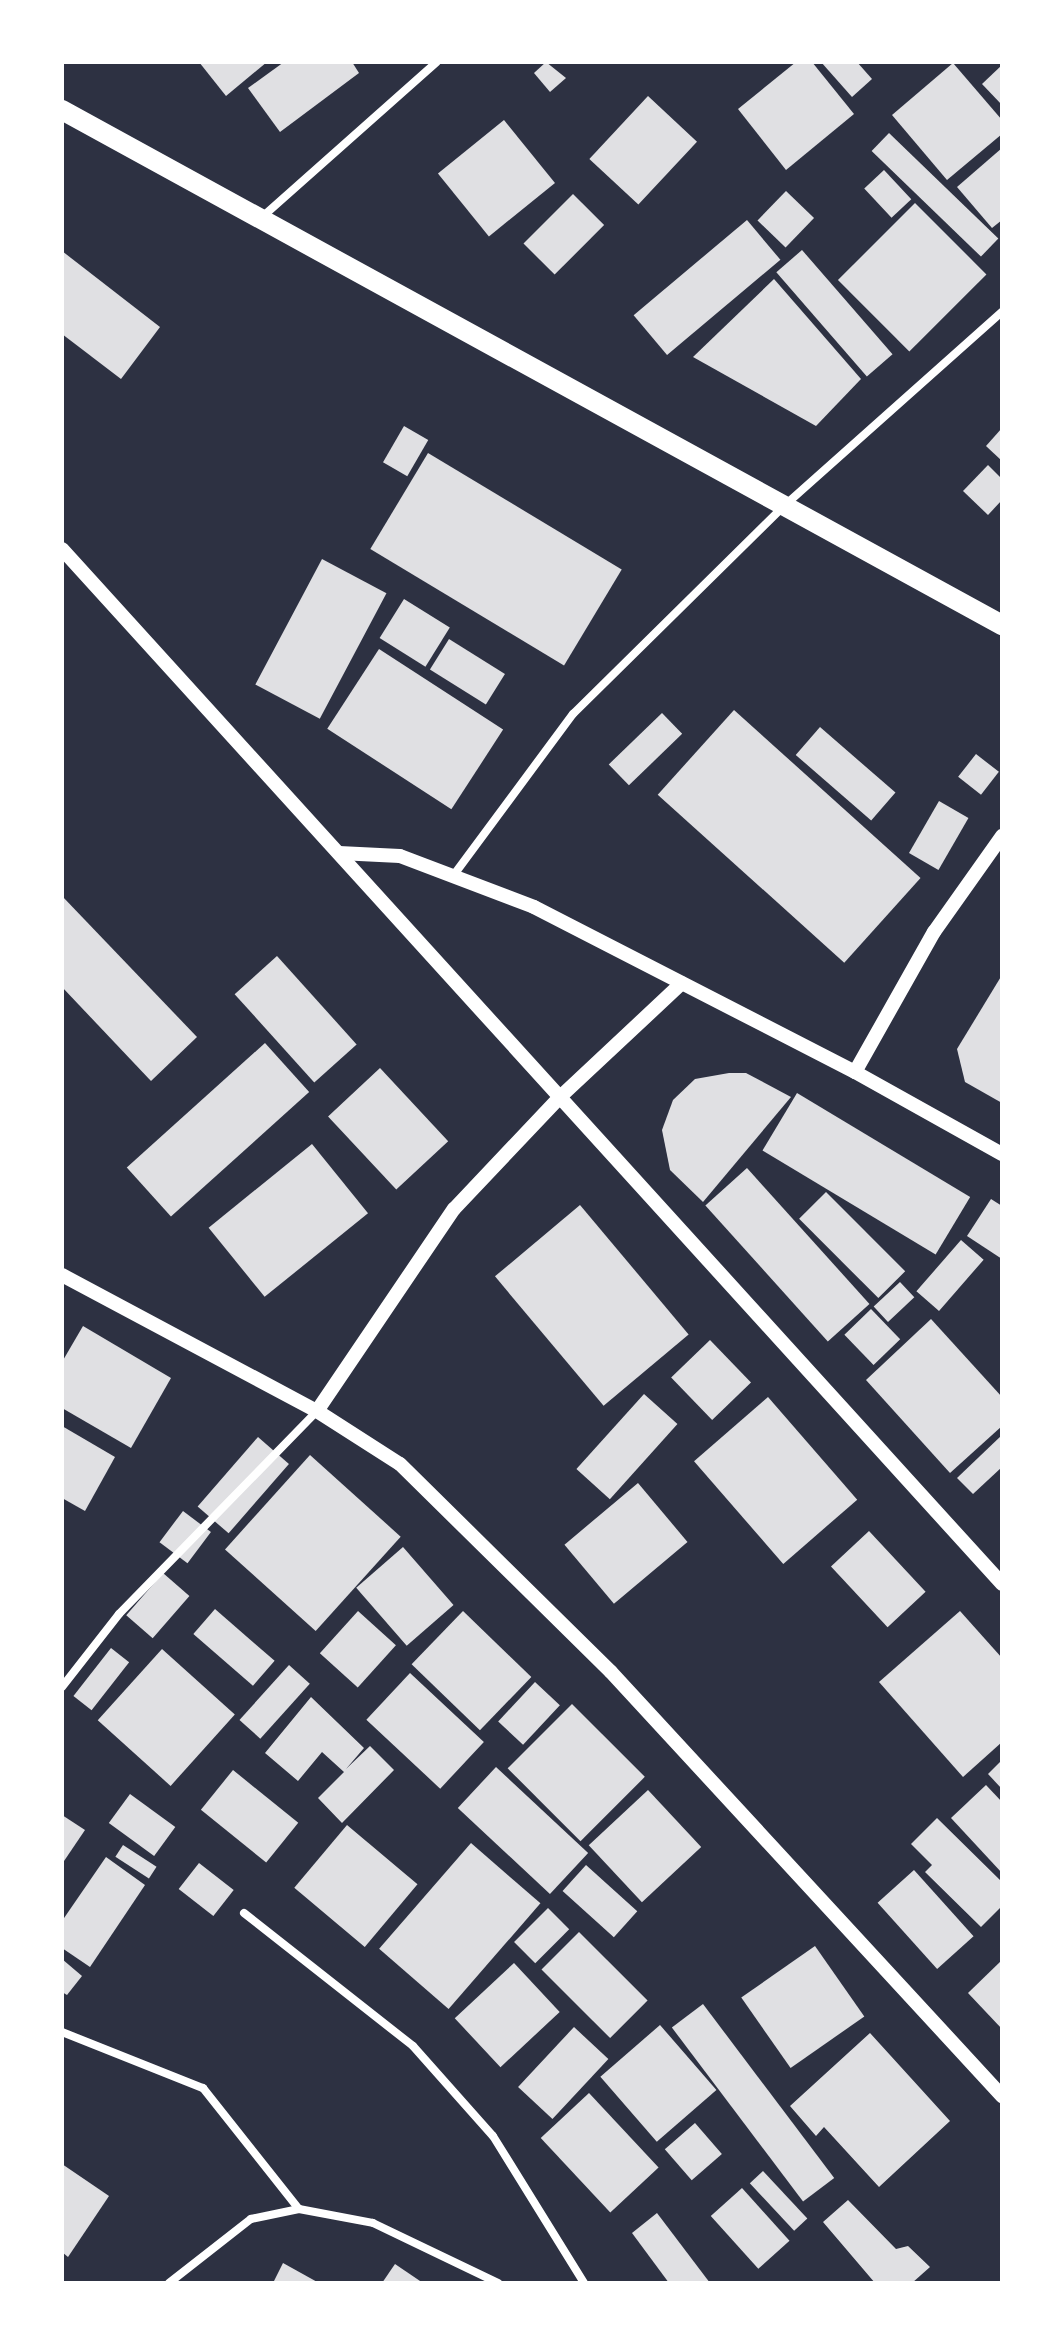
<!DOCTYPE html>
<style>
body{margin:0}
#map{position:relative;width:1064px;height:2345px;overflow:hidden;background:#2d3142;font-family:"DejaVu Sans",sans-serif}
div>[style]{position:absolute}
[style*='--x']{left:calc(var(--x)*1px);top:calc(var(--y)*1px);width:calc(var(--w)*1px);rotate:calc(var(--a)*1deg)}
.building>*{inset:0;background:#e0e0e3;transform-origin:0 0}
.minor>*{height:8px;margin:-4px;padding:0 4px;transform-origin:4px;border-radius:4px;background:#fff}
.tertiary>*{height:14px;margin:-7px;padding:0 7px;transform-origin:7px;border-radius:7px;background:#fff}
.primary>*{height:20px;margin:-10px;padding:0 10px;transform-origin:10px;border-radius:10px;background:#fff}
span{translate:-50% -50%;white-space:nowrap;text-align:center;line-height:1.15;-webkit-text-stroke:6px #fff;paint-order:stroke}
.frame{position:absolute;inset:0;border:64px solid #fff;pointer-events:none}
</style>
<div id="map">
<div class="building">
<div style="clip-path:polygon(199px 62px,267px 62px,226px 96px)"></div>
<div style="clip-path:polygon(284px 62px,352px 62px,359px 73px,280px 132px,248px 88px)"></div>
<div style="clip-path:polygon(546px 62px,566px 78px,550px 92px,534px 73px)"></div>
<div style="clip-path:polygon(796px 62px,812px 62px,854px 114px,786px 170px,738px 109px)"></div>
<div style="clip-path:polygon(821px 62px,857px 62px,872px 79px,852px 97px)"></div>
<div style="clip-path:polygon(953px 63px,1002px 120px,1002px 134px,947px 180px,892px 115px)"></div>
<div style="clip-path:polygon(1002px 65px,1002px 105px,982px 84px)"></div>
<div style="left:648px;top:96px;width:67px;height:86px;rotate:43deg"></div>
<div style="left:504px;top:120px;width:81px;height:85px;rotate:51deg"></div>
<div style="left:889px;top:133px;width:152px;height:25px;rotate:44deg"></div>
<div style="clip-path:polygon(1002px 148px,1002px 220px,992px 228px,957px 187px)"></div>
<div style="left:884px;top:170px;width:40px;height:27px;rotate:47deg"></div>
<div style="left:786px;top:191px;width:39px;height:41px;rotate:44deg"></div>
<div style="left:573px;top:194px;width:44px;height:70px;rotate:45deg"></div>
<div style="left:915px;top:203px;width:101px;height:109px;rotate:45deg"></div>
<div style="left:747px;top:220px;width:52px;height:148px;rotate:50deg"></div>
<div style="left:802px;top:250px;width:138px;height:34px;rotate:49deg"></div>
<div style="clip-path:polygon(62px 251px,160px 327px,121px 379px,62px 334px)"></div>
<div style="clip-path:polygon(774px 279px,861px 379px,816px 426px,693px 357px)"></div>
<div style="left:404px;top:426px;width:28px;height:42px;rotate:30deg"></div>
<div style="clip-path:polygon(1002px 428px,1002px 461px,986px 446px)"></div>
<div style="left:428px;top:453px;width:226px;height:112px;rotate:31deg"></div>
<div style="clip-path:polygon(988px 465px,1002px 479px,1002px 500px,988px 515px,963px 491px)"></div>
<div style="left:322px;top:559px;width:73px;height:142px;rotate:28deg"></div>
<div style="left:404px;top:599px;width:54px;height:46px;rotate:32deg"></div>
<div style="left:449px;top:639px;width:66px;height:36px;rotate:32deg"></div>
<div style="left:379px;top:649px;width:148px;height:95px;rotate:33deg"></div>
<div style="left:734px;top:710px;width:251px;height:114px;rotate:42deg"></div>
<div style="left:662px;top:713px;width:29px;height:74px;rotate:46deg"></div>
<div style="left:820px;top:727px;width:100px;height:37px;rotate:41deg"></div>
<div style="left:976px;top:754px;width:29px;height:29px;rotate:38deg"></div>
<div style="left:939px;top:801px;width:34px;height:60px;rotate:30deg"></div>
<div style="clip-path:polygon(62px 896px,197px 1037px,151px 1081px,62px 987px)"></div>
<div style="left:277px;top:956px;width:119px;height:57px;rotate:48deg"></div>
<div style="clip-path:polygon(1002px 975px,1002px 1103px,965px 1082px,957px 1049px)"></div>
<div style="left:265px;top:1043px;width:66px;height:186px;rotate:48deg"></div>
<div style="left:380px;top:1068px;width:100px;height:71px;rotate:47deg"></div>
<div style="clip-path:polygon(729px 1073px,746px 1073px,791px 1097px,703px 1202px,670px 1170px,662px 1130px,673px 1100px,695px 1079px)"></div>
<div style="left:797px;top:1093px;width:202px;height:67px;rotate:31deg"></div>
<div style="left:312px;top:1144px;width:89px;height:133px;rotate:51deg"></div>
<div style="left:747px;top:1168px;width:183px;height:56px;rotate:48deg"></div>
<div style="left:826px;top:1192px;width:112px;height:38px;rotate:45deg"></div>
<div style="clip-path:polygon(991px 1199px,1002px 1206px,1002px 1259px,967px 1236px)"></div>
<div style="left:580px;top:1205px;width:169px;height:111px;rotate:50deg"></div>
<div style="left:961px;top:1240px;width:30px;height:68px;rotate:41deg"></div>
<div style="left:900px;top:1282px;width:21px;height:36px;rotate:47deg"></div>
<div style="left:871px;top:1309px;width:42px;height:37px;rotate:46deg"></div>
<div style="clip-path:polygon(931px 1319px,1002px 1397px,1002px 1426px,950px 1473px,866px 1380px)"></div>
<div style="clip-path:polygon(83px 1326px,171px 1378px,131px 1448px,62px 1408px,62px 1362px)"></div>
<div style="left:710px;top:1340px;width:59px;height:54px;rotate:46deg"></div>
<div style="left:644px;top:1394px;width:45px;height:101px;rotate:42deg"></div>
<div style="left:768px;top:1397px;width:136px;height:98px;rotate:49deg"></div>
<div style="clip-path:polygon(62px 1426px,115px 1457px,85px 1511px,62px 1498px)"></div>
<div style="clip-path:polygon(1002px 1435px,1002px 1467px,973px 1494px,957px 1478px)"></div>
<div style="left:258px;top:1437px;width:41px;height:92px;rotate:41deg"></div>
<div style="left:310px;top:1455px;width:122px;height:127px;rotate:42deg"></div>
<div style="left:638px;top:1483px;width:77px;height:96px;rotate:50deg"></div>
<div style="left:183px;top:1511px;width:35px;height:39px;rotate:37deg"></div>
<div style="left:869px;top:1531px;width:83px;height:52px;rotate:47deg"></div>
<div style="left:403px;top:1547px;width:77px;height:62px;rotate:49deg"></div>
<div style="left:163px;top:1573px;width:35px;height:56px;rotate:41deg"></div>
<div style="left:215px;top:1609px;width:79px;height:33px;rotate:41deg"></div>
<div style="left:358px;top:1611px;width:51px;height:57px;rotate:42deg"></div>
<div style="left:463px;top:1611px;width:95px;height:74px;rotate:44deg"></div>
<div style="clip-path:polygon(960px 1611px,1002px 1658px,1002px 1742px,963px 1777px,879px 1682px)"></div>
<div style="left:111px;top:1648px;width:23px;height:61px;rotate:38deg"></div>
<div style="left:162px;top:1649px;width:98px;height:96px;rotate:42deg"></div>
<div style="left:289px;top:1665px;width:28px;height:74px;rotate:42deg"></div>
<div style="left:410px;top:1673px;width:101px;height:64px;rotate:43deg"></div>
<div style="left:535px;top:1682px;width:34px;height:54px;rotate:43deg"></div>
<div style="clip-path:polygon(311px 1697px,364px 1748px,346px 1769px,370px 1746px,394px 1770px,342px 1823px,318px 1798px,344px 1772px,322px 1752px,298px 1781px,265px 1753px)"></div>
<div style="left:572px;top:1704px;width:103px;height:91px;rotate:45deg"></div>
<div style="clip-path:polygon(1002px 1760px,1002px 1789px,988px 1774px)"></div>
<div style="left:496px;top:1767px;width:126px;height:56px;rotate:43deg"></div>
<div style="left:233px;top:1770px;width:84px;height:51px;rotate:39deg"></div>
<div style="clip-path:polygon(986px 1785px,1002px 1802px,1002px 1873px,951px 1818px)"></div>
<div style="left:648px;top:1790px;width:78px;height:81px;rotate:47deg"></div>
<div style="left:130px;top:1794px;width:56px;height:36px;rotate:36deg"></div>
<div style="clip-path:polygon(62px 1815px,85px 1830px,62px 1864px)"></div>
<div style="clip-path:polygon(937px 1818px,1002px 1882px,1002px 1906px,981px 1927px,925px 1872px,932px 1865px,911px 1844px)"></div>
<div style="left:347px;top:1825px;width:92px;height:82px;rotate:40deg"></div>
<div style="left:471px;top:1843px;width:92px;height:140px;rotate:41deg"></div>
<div style="left:123px;top:1845px;width:40px;height:14px;rotate:33deg"></div>
<div style="clip-path:polygon(106px 1857px,145px 1885px,90px 1967px,62px 1948px,62px 1921px)"></div>
<div style="left:199px;top:1863px;width:44px;height:33px;rotate:38deg"></div>
<div style="left:586px;top:1865px;width:69px;height:35px;rotate:42deg"></div>
<div style="left:914px;top:1870px;width:89px;height:49px;rotate:48deg"></div>
<div style="left:548px;top:1908px;width:30px;height:48px;rotate:45deg"></div>
<div style="left:579px;top:1932px;width:97px;height:53px;rotate:45deg"></div>
<div style="left:815px;top:1946px;width:86px;height:90px;rotate:55deg"></div>
<div style="clip-path:polygon(62px 1959px,82px 1976px,67px 1995px,62px 1992px)"></div>
<div style="clip-path:polygon(1002px 1960px,1002px 2029px,968px 1993px)"></div>
<div style="left:514px;top:1963px;width:67px;height:81px;rotate:47deg"></div>
<div style="left:703px;top:2004px;width:218px;height:39px;rotate:53deg"></div>
<div style="left:660px;top:2025px;width:86px;height:79px;rotate:49deg"></div>
<div style="left:574px;top:2027px;width:47px;height:82px;rotate:43deg"></div>
<div style="clip-path:polygon(870px 2033px,950px 2121px,879px 2187px,824px 2127px,816px 2136px,790px 2106px)"></div>
<div style="left:589px;top:2093px;width:102px;height:66px;rotate:47deg"></div>
<div style="left:695px;top:2123px;width:41px;height:40px;rotate:49deg"></div>
<div style="clip-path:polygon(62px 2164px,109px 2196px,68px 2257px,62px 2252px)"></div>
<div style="left:763px;top:2171px;width:65px;height:18px;rotate:47deg"></div>
<div style="left:742px;top:2188px;width:71px;height:42px;rotate:48deg"></div>
<div style="clip-path:polygon(848px 2200px,896px 2249px,908px 2246px,930px 2267px,912px 2283px,875px 2283px,823px 2222px)"></div>
<div style="clip-path:polygon(657px 2213px,710px 2283px,669px 2283px,632px 2233px)"></div>
<div style="clip-path:polygon(283px 2263px,319px 2283px,273px 2283px)"></div>
<div style="clip-path:polygon(395px 2264px,423px 2283px,382px 2283px)"></div>
</div>
<div class="minor">
<div style="--x:261;--y:218;--w:235;--a:-41.6"></div>
<div style="--x:453;--y:876;--w:202;--a:-53.5"></div>
<div style="--x:573;--y:714;--w:296;--a:-44.6"></div>
<div style="--x:784;--y:506;--w:292;--a:-41.7"></div>
<div style="--x:62;--y:1687;--w:93;--a:-52"></div>
<div style="--x:119;--y:1614;--w:284;--a:-45.7"></div>
<div style="--x:244;--y:1913;--w:215;--a:38.2"></div>
<div style="--x:413;--y:2046;--w:120;--a:48.4"></div>
<div style="--x:493;--y:2136;--w:173;--a:58.2"></div>
<div style="--x:62;--y:2032;--w:152;--a:21.7"></div>
<div style="--x:203;--y:2088;--w:154;--a:51.6"></div>
<div style="--x:169;--y:2283;--w:104;--a:-38"></div>
<div style="--x:251;--y:2219;--w:49;--a:-11.8"></div>
<div style="--x:299;--y:2209;--w:75;--a:10.7"></div>
<div style="--x:373;--y:2223;--w:139;--a:25.6"></div>
</div>
<div class="tertiary">
<div style="--x:62;--y:549;--w:1398;--a:47.75"></div>
<div style="--x:339;--y:853;--w:61;--a:2.8"></div>
<div style="--x:400;--y:856;--w:143;--a:20.8"></div>
<div style="--x:534;--y:907;--w:361;--a:27.2"></div>
<div style="--x:855;--y:1072;--w:168;--a:29.2"></div>
<div style="--x:855;--y:1072;--w:161;--a:-60.6"></div>
<div style="--x:934;--y:932;--w:118;--a:-54.7"></div>
<div style="--x:62;--y:1275;--w:289;--a:28.1"></div>
<div style="--x:317;--y:1411;--w:98;--a:32.6"></div>
<div style="--x:400;--y:1464;--w:296;--a:44.6"></div>
<div style="--x:611;--y:1672;--w:577;--a:47.32"></div>
<div style="--x:317;--y:1411;--w:244;--a:-55.9"></div>
<div style="--x:454;--y:1209;--w:153;--a:-46.6"></div>
<div style="--x:559;--y:1098;--w:168;--a:-43.1"></div>
</div>
<div class="primary">
<div style="--x:62;--y:110;--w:1072;--a:28.72"></div>
</div>
<div class="frame"></div>
</div>
